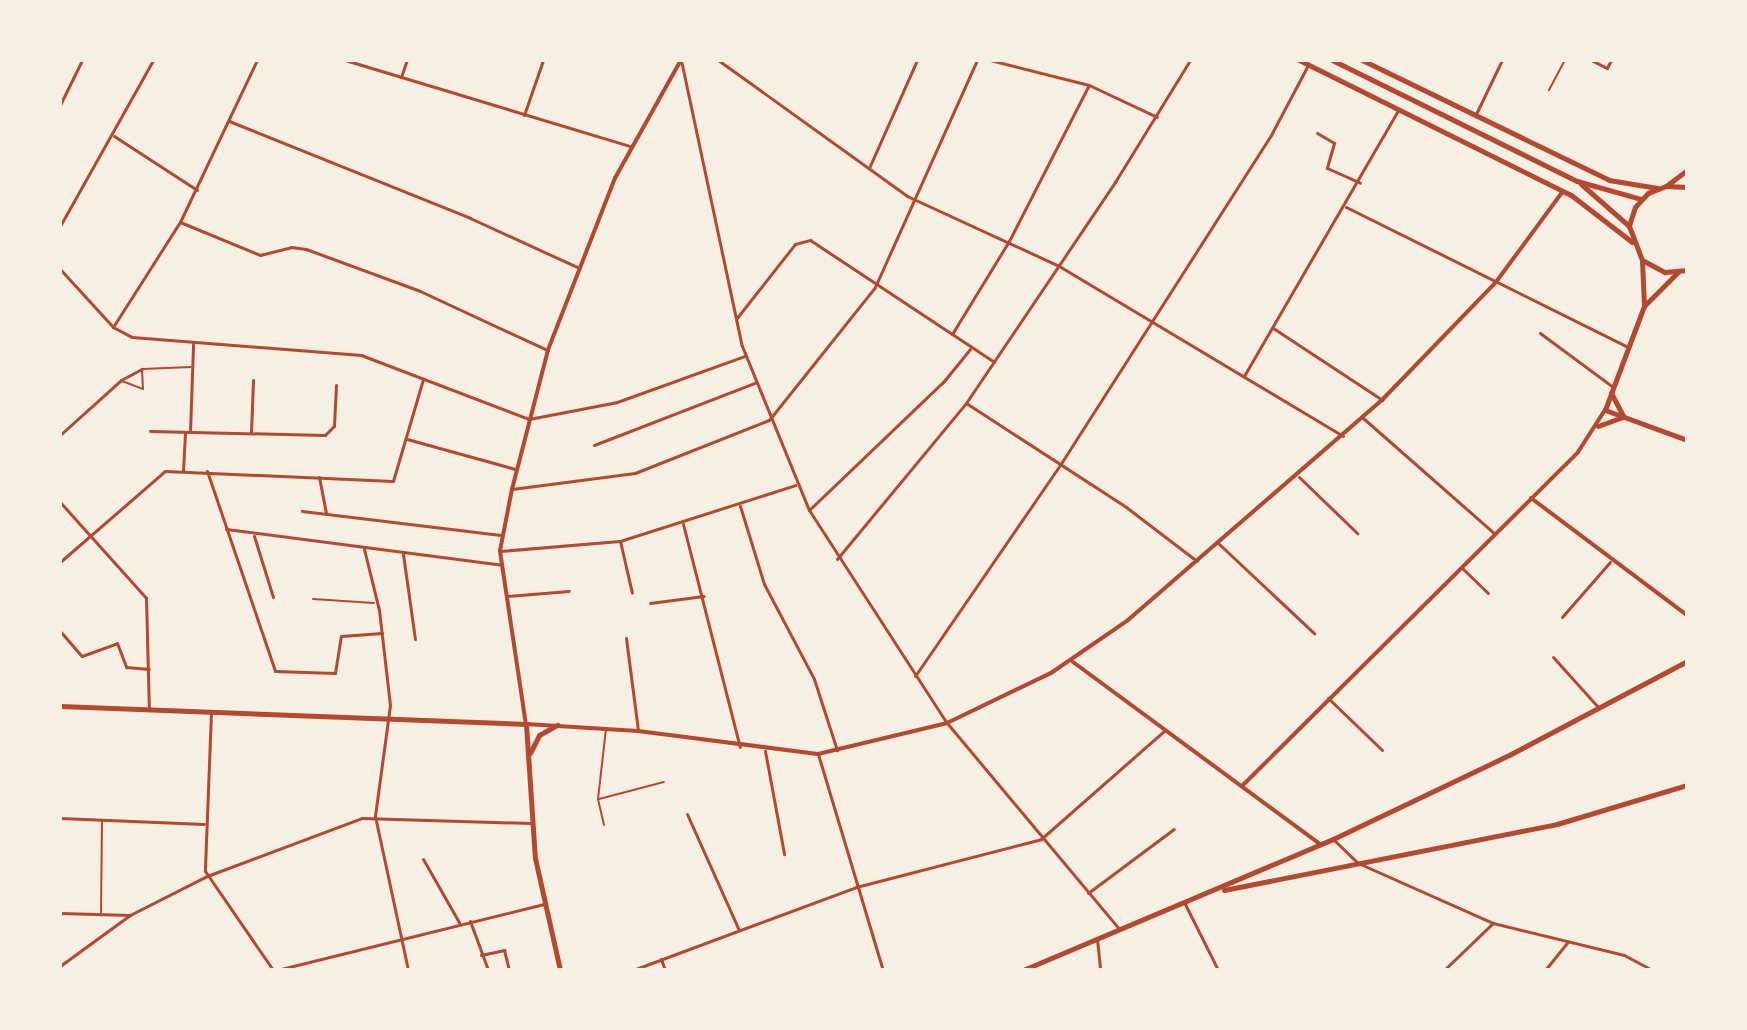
<!DOCTYPE html>
<style>
body{margin:0}
#map{position:relative;width:1747px;height:1030px;overflow:hidden;background:#f6efe4;font-family:"PT Sans",sans-serif}
div>[style]{position:absolute}
[style*='--x']{left:calc(var(--x)*1px);top:calc(var(--y)*1px);width:calc(var(--w)*1px);rotate:calc(var(--a)*1deg)}
.service>*{height:2px;margin:-1px;padding:0 1px;transform-origin:1px;border-radius:1px;background:#b5482f}
.minor>*{height:3px;margin:-1.5px;padding:0 1.5px;transform-origin:1.5px;border-radius:1.5px;background:#b5482f}
.tertiary>*{height:4px;margin:-2px;padding:0 2px;transform-origin:2px;border-radius:2px;background:#b5482f}
.secondary>*{height:5px;margin:-2.5px;padding:0 2.5px;transform-origin:2.5px;border-radius:2.5px;background:#b5482f}
.primary>*{height:5px;margin:-2.5px;padding:0 2.5px;transform-origin:2.5px;border-radius:2.5px;background:#b5482f}
span{translate:-50% -50%;white-space:nowrap;text-align:center;line-height:1.15;-webkit-text-stroke:6px #f6efe4;paint-order:stroke}
.frame{position:absolute;inset:0;border:62px solid #f6efe4;pointer-events:none}
</style>
<div id="map">
<div class="service">
<div style="--x:1549;--y:90;--w:34;--a:-62"></div>
<div style="--x:122;--y:381;--w:22;--a:21"></div>
<div style="--x:143;--y:389;--w:20;--a:-93"></div>
<div style="--x:142;--y:369;--w:49;--a:-2.3"></div>
<div style="--x:313;--y:599;--w:61;--a:3.8"></div>
<div style="--x:599;--y:799;--w:67;--a:-14.7"></div>
<div style="--x:604;--y:825;--w:27;--a:-103"></div>
<div style="--x:598;--y:799;--w:70;--a:-83.5"></div>
<div style="--x:101;--y:913;--w:93;--a:-89.4"></div>
</div>
<div class="minor">
<div style="--x:345;--y:60;--w:297;--a:16.8"></div>
<div style="--x:681;--y:60;--w:292;--a:78"></div>
<div style="--x:742;--y:346;--w:177;--a:67.8"></div>
<div style="--x:809;--y:510;--w:254;--a:57.1"></div>
<div style="--x:947;--y:723;--w:268;--a:50.1"></div>
<div style="--x:718;--y:60;--w:233;--a:35.7"></div>
<div style="--x:907;--y:196;--w:167;--a:24.7"></div>
<div style="--x:1059;--y:266;--w:331;--a:30.9"></div>
<div style="--x:990;--y:60;--w:102;--a:14.2"></div>
<div style="--x:1089;--y:85;--w:75;--a:25.2"></div>
<div style="--x:1591;--y:60;--w:18;--a:27"></div>
<div style="--x:1607;--y:68;--w:9;--a:-63"></div>
<div style="--x:401;--y:77;--w:18;--a:-71"></div>
<div style="--x:60;--y:105;--w:50;--a:-63.9"></div>
<div style="--x:524;--y:115;--w:58;--a:-70.9"></div>
<div style="--x:1475;--y:116;--w:62;--a:-64.3"></div>
<div style="--x:229;--y:121;--w:260;--a:21.9"></div>
<div style="--x:470;--y:218;--w:120;--a:24.6"></div>
<div style="--x:1317;--y:133;--w:20;--a:30"></div>
<div style="--x:1334;--y:143;--w:26;--a:106"></div>
<div style="--x:1327;--y:168;--w:36;--a:24"></div>
<div style="--x:114;--y:136;--w:99;--a:33"></div>
<div style="--x:869;--y:168;--w:118;--a:-66"></div>
<div style="--x:1346;--y:207;--w:315;--a:26.4"></div>
<div style="--x:180;--y:222;--w:87;--a:22.4"></div>
<div style="--x:260;--y:255;--w:32;--a:-14"></div>
<div style="--x:291;--y:247;--w:15;--a:8"></div>
<div style="--x:306;--y:249;--w:121;--a:20.2"></div>
<div style="--x:420;--y:291;--w:140;--a:24.9"></div>
<div style="--x:60;--y:226;--w:190;--a:-60.7"></div>
<div style="--x:60;--y:269;--w:79;--a:47.6"></div>
<div style="--x:113;--y:327;--w:21;--a:28"></div>
<div style="--x:132;--y:337;--w:230;--a:4.5"></div>
<div style="--x:361;--y:355;--w:180;--a:20.9"></div>
<div style="--x:529;--y:419;--w:90;--a:-10.9"></div>
<div style="--x:617;--y:402;--w:136;--a:-19.8"></div>
<div style="--x:736;--y:319;--w:95;--a:-51.8"></div>
<div style="--x:795;--y:244;--w:16;--a:-15"></div>
<div style="--x:810;--y:240;--w:221;--a:33.5"></div>
<div style="--x:113;--y:327;--w:125;--a:-57.5"></div>
<div style="--x:180;--y:222;--w:179;--a:-64.6"></div>
<div style="--x:1273;--y:328;--w:131;--a:33.4"></div>
<div style="--x:1540;--y:333;--w:91;--a:36.5"></div>
<div style="--x:952;--y:334;--w:109;--a:-58.5"></div>
<div style="--x:1009;--y:241;--w:175;--a:-62.9"></div>
<div style="--x:1244;--y:376;--w:307;--a:-59.9"></div>
<div style="--x:966;--y:403;--w:191;--a:33"></div>
<div style="--x:1126;--y:507;--w:89;--a:37.3"></div>
<div style="--x:1363;--y:418;--w:174;--a:41.3"></div>
<div style="--x:150;--y:431;--w:175;--a:1.3"></div>
<div style="--x:325;--y:435;--w:13;--a:-45"></div>
<div style="--x:334;--y:426;--w:41;--a:-87.2"></div>
<div style="--x:190;--y:432;--w:88;--a:-88"></div>
<div style="--x:251;--y:433;--w:53;--a:-87.8"></div>
<div style="--x:60;--y:435;--w:82;--a:-42"></div>
<div style="--x:121;--y:380;--w:24;--a:-28"></div>
<div style="--x:407;--y:439;--w:112;--a:15.5"></div>
<div style="--x:594;--y:445;--w:173;--a:-21.1"></div>
<div style="--x:183;--y:471;--w:39;--a:-87"></div>
<div style="--x:207;--y:471;--w:211;--a:71.2"></div>
<div style="--x:275;--y:671;--w:60;--a:1.9"></div>
<div style="--x:335;--y:673;--w:37;--a:-81"></div>
<div style="--x:341;--y:636;--w:41;--a:-4.2"></div>
<div style="--x:319;--y:477;--w:37;--a:79"></div>
<div style="--x:1299;--y:477;--w:81;--a:44"></div>
<div style="--x:512;--y:489;--w:124;--a:-7.4"></div>
<div style="--x:635;--y:473;--w:144;--a:-21.6"></div>
<div style="--x:769;--y:420;--w:170;--a:-51.4"></div>
<div style="--x:875;--y:287;--w:249;--a:-65.8"></div>
<div style="--x:60;--y:502;--w:129;--a:48.1"></div>
<div style="--x:146;--y:598;--w:111;--a:88.5"></div>
<div style="--x:740;--y:506;--w:82;--a:72.9"></div>
<div style="--x:764;--y:584;--w:107;--a:62.2"></div>
<div style="--x:814;--y:679;--w:75;--a:72.1"></div>
<div style="--x:809;--y:510;--w:187;--a:-43.7"></div>
<div style="--x:944;--y:381;--w:41;--a:-50.9"></div>
<div style="--x:302;--y:511;--w:200;--a:6.9"></div>
<div style="--x:683;--y:524;--w:230;--a:75.7"></div>
<div style="--x:226;--y:529;--w:278;--a:7.4"></div>
<div style="--x:254;--y:536;--w:64;--a:72.7"></div>
<div style="--x:620;--y:541;--w:53;--a:77"></div>
<div style="--x:1218;--y:543;--w:132;--a:43.2"></div>
<div style="--x:364;--y:549;--w:63;--a:76.2"></div>
<div style="--x:379;--y:610;--w:96;--a:83.4"></div>
<div style="--x:390;--y:705;--w:112;--a:97.7"></div>
<div style="--x:375;--y:816;--w:157;--a:77.9"></div>
<div style="--x:500;--y:551;--w:120;--a:-4.8"></div>
<div style="--x:620;--y:541;--w:184;--a:-17.7"></div>
<div style="--x:403;--y:554;--w:86;--a:82"></div>
<div style="--x:837;--y:559;--w:202;--a:-50.4"></div>
<div style="--x:966;--y:403;--w:267;--a:-56"></div>
<div style="--x:1115;--y:182;--w:143;--a:-58.4"></div>
<div style="--x:60;--y:562;--w:139;--a:-40.9"></div>
<div style="--x:165;--y:471;--w:228;--a:2.5"></div>
<div style="--x:393;--y:481;--w:106;--a:-73.6"></div>
<div style="--x:1462;--y:568;--w:36;--a:44"></div>
<div style="--x:507;--y:596;--w:62;--a:-4.6"></div>
<div style="--x:650;--y:603;--w:54;--a:-7.4"></div>
<div style="--x:1562;--y:617;--w:73;--a:-48.9"></div>
<div style="--x:60;--y:631;--w:33;--a:49"></div>
<div style="--x:82;--y:656;--w:37;--a:-20"></div>
<div style="--x:117;--y:643;--w:26;--a:69"></div>
<div style="--x:126;--y:667;--w:23;--a:5"></div>
<div style="--x:626;--y:638;--w:94;--a:82.6"></div>
<div style="--x:1553;--y:657;--w:69;--a:48"></div>
<div style="--x:915;--y:676;--w:256;--a:-55.5"></div>
<div style="--x:1060;--y:465;--w:394;--a:-57.4"></div>
<div style="--x:1272;--y:133;--w:77;--a:-62.1"></div>
<div style="--x:1328;--y:698;--w:75;--a:43.9"></div>
<div style="--x:211;--y:712;--w:159;--a:92.2"></div>
<div style="--x:205;--y:871;--w:120;--a:55.5"></div>
<div style="--x:765;--y:751;--w:105;--a:79.5"></div>
<div style="--x:818;--y:754;--w:226;--a:73.3"></div>
<div style="--x:687;--y:814;--w:127;--a:65.9"></div>
<div style="--x:60;--y:818;--w:144;--a:2.4"></div>
<div style="--x:1333;--y:839;--w:35;--a:44"></div>
<div style="--x:1358;--y:863;--w:148;--a:24"></div>
<div style="--x:1493;--y:923;--w:135;--a:13.7"></div>
<div style="--x:1624;--y:955;--w:32;--a:28"></div>
<div style="--x:423;--y:859;--w:73;--a:60.3"></div>
<div style="--x:1088;--y:893;--w:107;--a:-36.7"></div>
<div style="--x:1185;--y:904;--w:74;--a:63.4"></div>
<div style="--x:60;--y:913;--w:70;--a:1.6"></div>
<div style="--x:470;--y:921;--w:52;--a:69.8"></div>
<div style="--x:1097;--y:939;--w:31;--a:84"></div>
<div style="--x:481;--y:955;--w:24;--a:-12"></div>
<div style="--x:504;--y:950;--w:21;--a:76"></div>
<div style="--x:661;--y:959;--w:12;--a:70"></div>
<div style="--x:60;--y:966;--w:87;--a:-36.1"></div>
<div style="--x:130;--y:915;--w:86;--a:-26.9"></div>
<div style="--x:207;--y:876;--w:165;--a:-20.5"></div>
<div style="--x:362;--y:818;--w:169;--a:1.7"></div>
<div style="--x:277;--y:970;--w:274;--a:-13.9"></div>
<div style="--x:633;--y:970;--w:238;--a:-20.4"></div>
<div style="--x:856;--y:887;--w:191;--a:-14.5"></div>
<div style="--x:1041;--y:839;--w:165;--a:-41.3"></div>
<div style="--x:1444;--y:970;--w:68;--a:-43.8"></div>
<div style="--x:1545;--y:970;--w:36;--a:-51"></div>
</div>
<div class="tertiary">
<div style="--x:681;--y:60;--w:135;--a:119.2"></div>
<div style="--x:615;--y:178;--w:185;--a:111.3"></div>
<div style="--x:548;--y:350;--w:144;--a:104.5"></div>
<div style="--x:512;--y:489;--w:63;--a:101"></div>
<div style="--x:500;--y:551;--w:175;--a:81.5"></div>
<div style="--x:526;--y:724;--w:112;--a:3.6"></div>
<div style="--x:638;--y:731;--w:181;--a:7.3"></div>
<div style="--x:818;--y:754;--w:133;--a:-13.5"></div>
<div style="--x:947;--y:723;--w:115;--a:-25.7"></div>
<div style="--x:1051;--y:673;--w:93;--a:-34.5"></div>
<div style="--x:1128;--y:620;--w:336;--a:-40.9"></div>
<div style="--x:1382;--y:400;--w:164;--a:-46"></div>
<div style="--x:1496;--y:282;--w:113;--a:-53.6"></div>
<div style="--x:1531;--y:498;--w:195;--a:36.9"></div>
<div style="--x:1073;--y:662;--w:307;--a:36.4"></div>
<div style="--x:1243;--y:785;--w:472;--a:-44.8"></div>
<div style="--x:1578;--y:452;--w:50;--a:-57.3"></div>
</div>
<div class="secondary">
<div style="--x:1666;--y:186;--w:26;--a:-37"></div>
<div style="--x:1642;--y:260;--w:45;--a:87.5"></div>
<div style="--x:1678;--y:272;--w:48;--a:135"></div>
<div style="--x:1644;--y:306;--w:111;--a:110.6"></div>
<div style="--x:1605;--y:410;--w:87;--a:20.1"></div>
<div style="--x:1611;--y:393;--w:26;--a:62"></div>
<div style="--x:1598;--y:426;--w:27;--a:-20"></div>
<div style="--x:60;--y:706;--w:466;--a:2.2"></div>
<div style="--x:526;--y:724;--w:134;--a:86.2"></div>
<div style="--x:535;--y:858;--w:115;--a:77.4"></div>
<div style="--x:530;--y:753;--w:20;--a:-63"></div>
<div style="--x:539;--y:735;--w:21;--a:-29"></div>
<div style="--x:1224;--y:890;--w:339;--a:-11.2"></div>
<div style="--x:1557;--y:824;--w:136;--a:-16.7"></div>
<div style="--x:1023;--y:970;--w:337;--a:-22.9"></div>
<div style="--x:1333;--y:839;--w:195;--a:-25.5"></div>
<div style="--x:1509;--y:755;--w:201;--a:-27.8"></div>
</div>
<div class="primary">
<div style="--x:1299;--y:60;--w:304;--a:26.4"></div>
<div style="--x:1571;--y:195;--w:77;--a:37.6"></div>
<div style="--x:1332;--y:60;--w:273;--a:26.3"></div>
<div style="--x:1577;--y:181;--w:66;--a:15.7"></div>
<div style="--x:1362;--y:60;--w:275;--a:25.9"></div>
<div style="--x:1609;--y:180;--w:49;--a:9.5"></div>
<div style="--x:1581;--y:184;--w:64;--a:41.2"></div>
<div style="--x:1687;--y:187;--w:21;--a:-177"></div>
<div style="--x:1666;--y:186;--w:19;--a:159"></div>
<div style="--x:1648;--y:193;--w:19;--a:133"></div>
<div style="--x:1635;--y:207;--w:20;--a:108"></div>
<div style="--x:1629;--y:226;--w:36;--a:69"></div>
<div style="--x:1642;--y:260;--w:26;--a:28"></div>
<div style="--x:1665;--y:272;--w:22;--a:-5"></div>
</div>
<div class="frame"></div>
</div>
